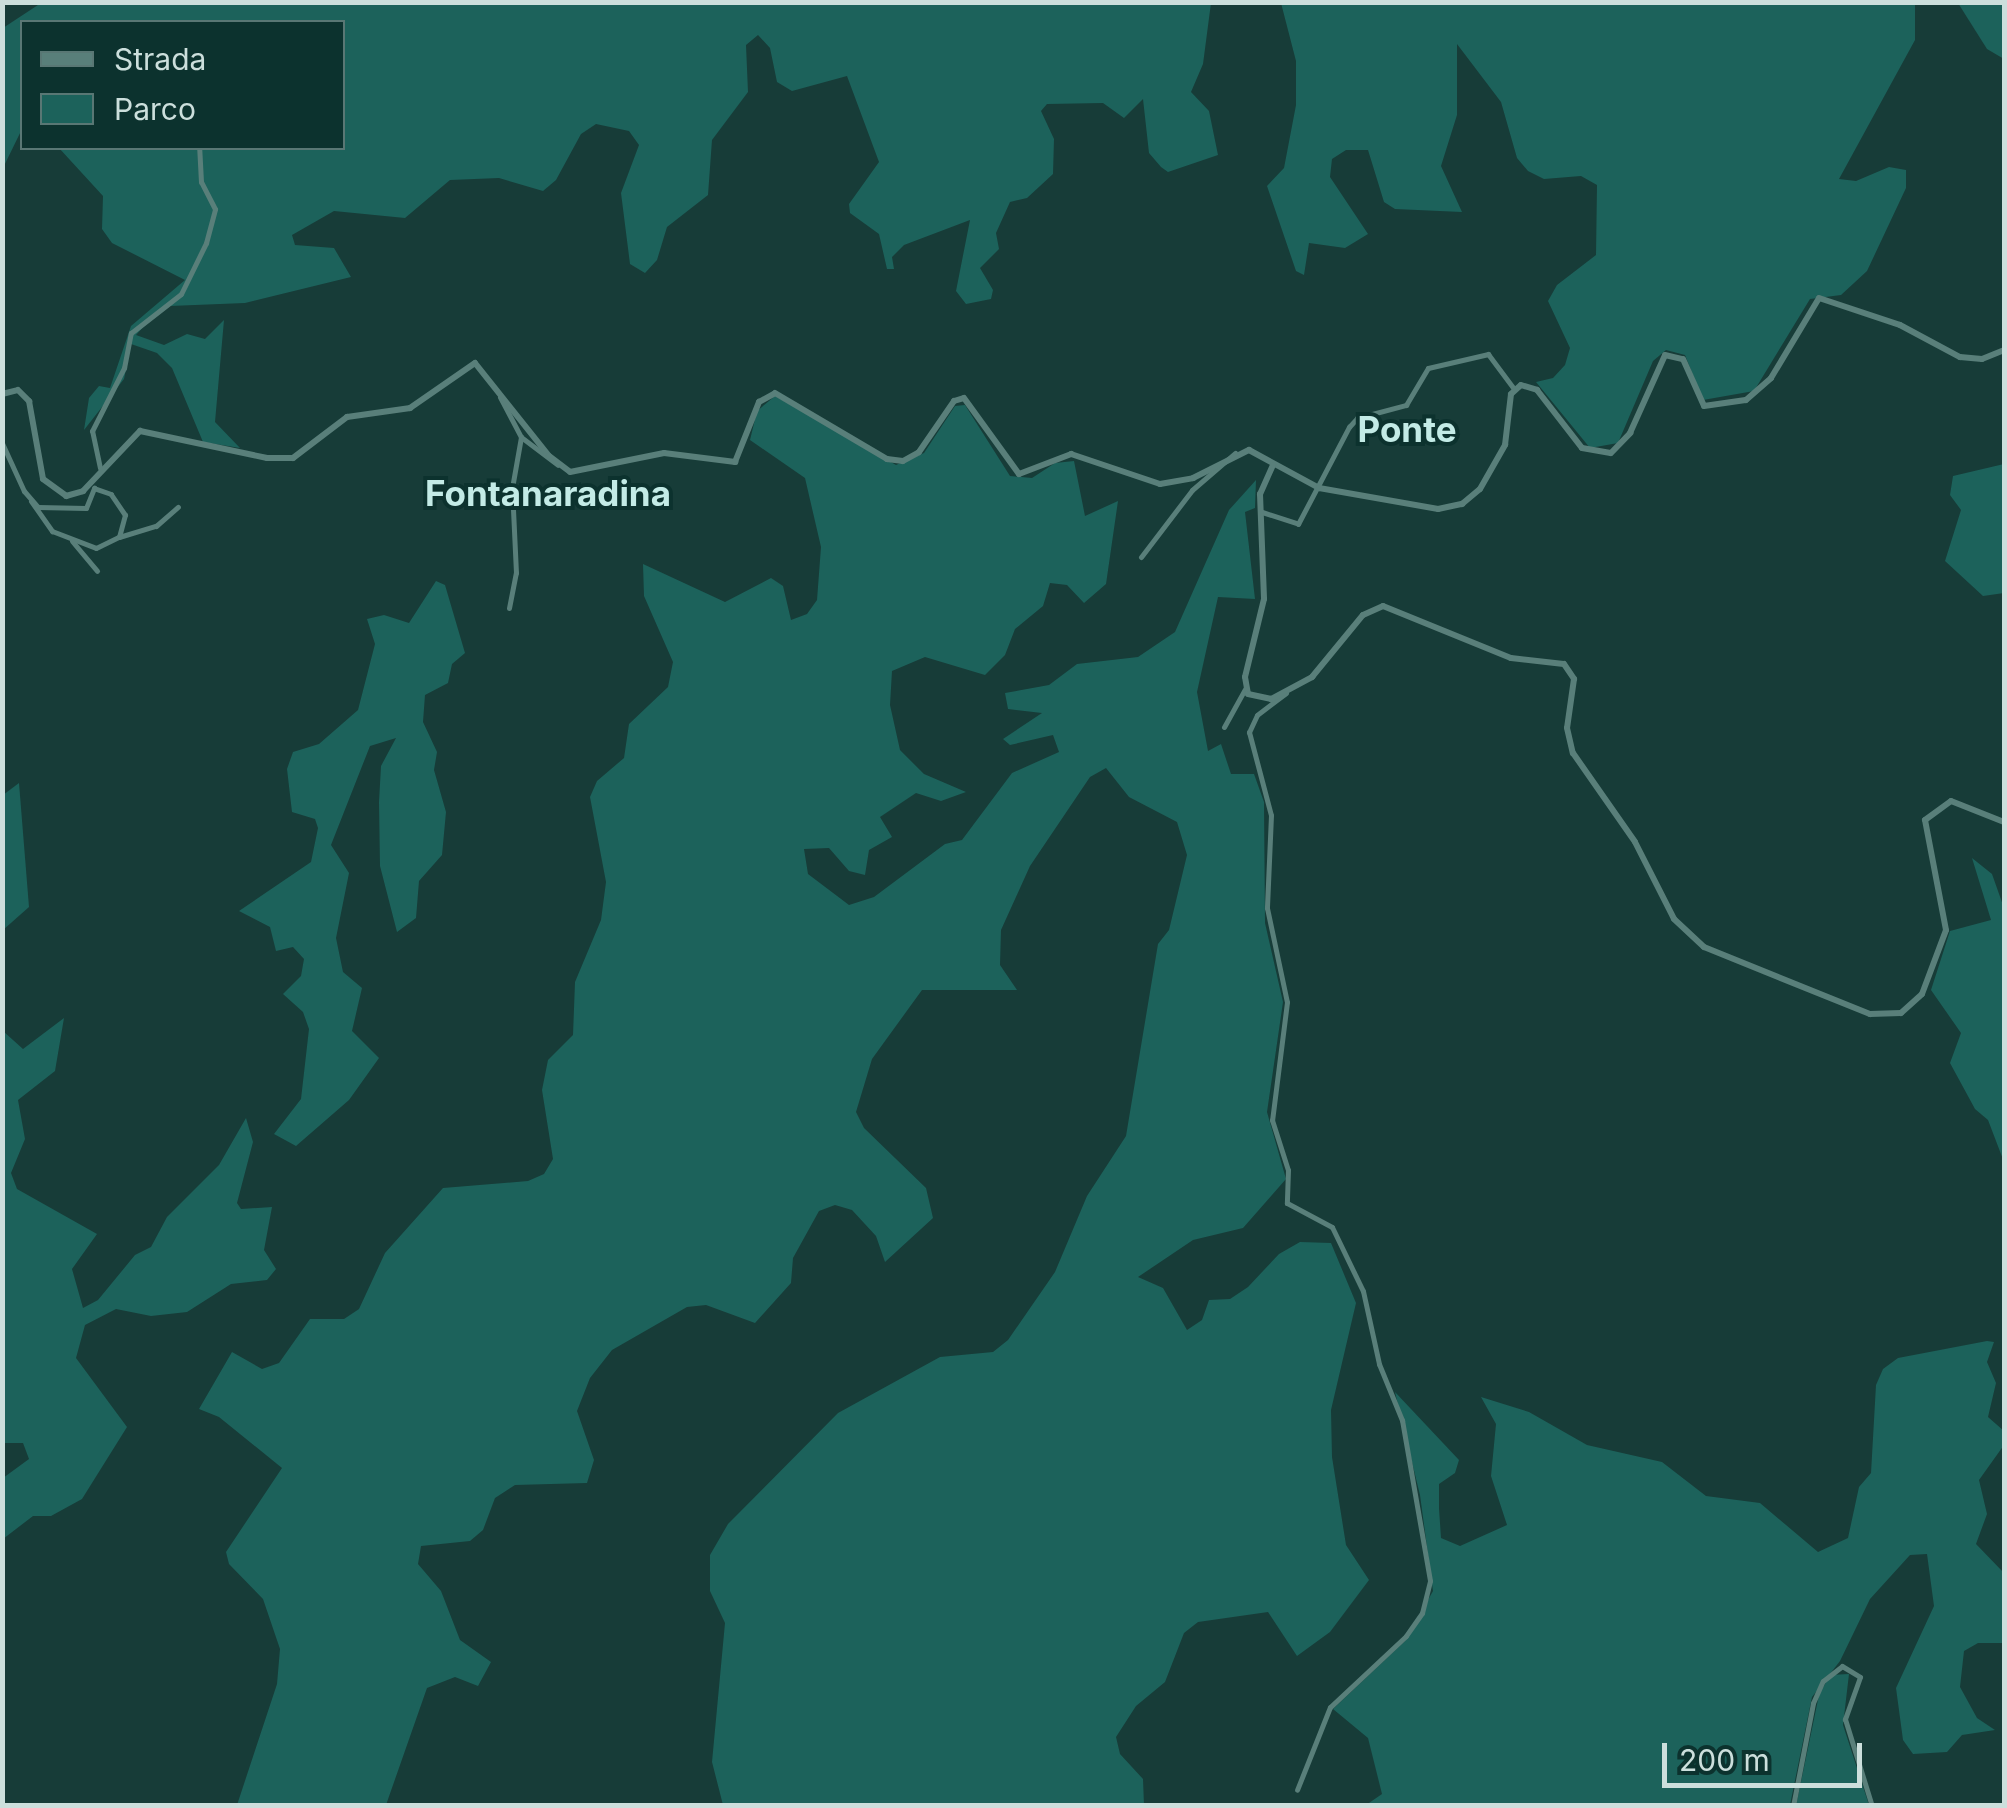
<!DOCTYPE html>
<style>
body{margin:0}
#map{position:relative;width:2007px;height:1808px;overflow:hidden;background:#173c38;font-family:Inter,sans-serif}
div>[style]{position:absolute}
[style*='--x']{left:calc(var(--x)*1px);top:calc(var(--y)*1px);width:calc(var(--w)*1px);rotate:calc(var(--a)*1deg)}
.green>*{inset:0;background:#1c625b}
.minor>*{height:5px;margin:-2.5px;padding:0 2.5px;transform-origin:2.5px;border-radius:2.5px;background:#597f7a}
.tertiary>*{height:6px;margin:-3px;padding:0 3px;transform-origin:3px;border-radius:3px;background:#597f7a}
span{translate:-50% -50%;white-space:nowrap;text-align:center;line-height:1.15;-webkit-text-stroke:8px #0c322e;paint-order:stroke}
.quarter-label{font-size:35px;color:#c3ebe6;font-weight:700}
.frame{position:absolute;inset:0;border:5px solid #ccdfdc;pointer-events:none}
.legend{position:absolute;left:20px;top:20px;width:325px;height:130px;box-sizing:border-box;background:#0c322e;border:2px solid #597774;margin:0;padding:12px 18px;list-style:none;font-size:30px;color:#ccdfdc}
.legend li{display:flex;align-items:center;gap:20px;height:50px}
.legend b{width:50px;border:2px solid #597774}
.scale{position:absolute;left:1662px;top:1743px;width:200px;height:45px;box-sizing:border-box;border:5px solid #ccdfdc;border-top:0;padding-left:12px;font-size:30px;line-height:35px;white-space:nowrap;color:#ccdfdc;-webkit-text-stroke:8px #0c322e;paint-order:stroke}
</style>
<div id="map">
<div class="green">
<div style="clip-path:polygon(41px 3px,1211px 3px,1203px 64px,1191px 92px,1209px 111px,1218px 155px,1168px 172px,1161px 167px,1149px 153px,1143px 99px,1124px 118px,1103px 103px,1047px 104px,1041px 111px,1054px 139px,1053px 174px,1027px 198px,1010px 202px,996px 233px,999px 249px,980px 268px,993px 290px,991px 299px,966px 304px,956px 291px,970px 220px,904px 245px,892px 257px,894px 269px,887px 269px,879px 234px,850px 213px,849px 204px,879px 162px,847px 76px,792px 91px,777px 82px,770px 48px,758px 35px,746px 45px,748px 92px,712px 140px,708px 195px,667px 227px,657px 260px,645px 273px,630px 264px,621px 193px,639px 145px,629px 131px,596px 124px,581px 134px,556px 180px,543px 191px,499px 178px,450px 180px,405px 218px,334px 211px,292px 235px,295px 245px,334px 248px,351px 277px,245px 303px,170px 306px,153px 316px,136px 335px,164px 345px,187px 334px,205px 339px,224px 320px,215px 422px,240px 448px,203px 442px,172px 368px,157px 353px,131px 344px,124px 379px,84px 430px,89px 398px,99px 386px,110px 388px,131px 326px,185px 280px,112px 243px,102px 229px,103px 196px,59px 148px,342px 148px,342px 22px,22px 22px,22px 129px,3px 168px,3px 28px)"></div>
<div style="clip-path:polygon(1281px 3px,1915px 3px,1915px 40px,1839px 179px,1856px 181px,1889px 167px,1906px 170px,1906px 188px,1867px 271px,1841px 295px,1810px 299px,1754px 391px,1703px 400px,1685px 355px,1666px 350px,1653px 361px,1618px 443px,1590px 448px,1536px 382px,1553px 378px,1565px 365px,1570px 348px,1548px 301px,1557px 285px,1596px 255px,1597px 185px,1581px 176px,1544px 179px,1528px 171px,1517px 158px,1501px 102px,1457px 44px,1457px 115px,1441px 166px,1462px 212px,1395px 209px,1384px 202px,1368px 150px,1346px 150px,1332px 159px,1330px 177px,1368px 234px,1345px 248px,1309px 243px,1304px 275px,1296px 271px,1267px 186px,1284px 168px,1296px 105px,1296px 61px)"></div>
<div style="clip-path:polygon(1958px 3px,2004px 3px,2004px 59px,1987px 49px)"></div>
<div style="clip-path:polygon(775px 396px,896px 465px,924px 453px,955px 406px,965px 405px,1010px 476px,1032px 478px,1055px 463px,1074px 461px,1085px 516px,1118px 501px,1106px 584px,1084px 603px,1067px 585px,1050px 583px,1043px 606px,1015px 629px,1005px 655px,985px 675px,925px 657px,892px 671px,890px 705px,900px 750px,924px 774px,966px 792px,941px 801px,916px 793px,880px 817px,892px 837px,869px 850px,865px 875px,849px 871px,829px 848px,804px 849px,808px 874px,849px 905px,874px 897px,945px 844px,962px 840px,1012px 773px,1059px 752px,1053px 735px,1010px 745px,1003px 739px,1042px 713px,1008px 709px,1005px 693px,1049px 685px,1077px 664px,1138px 657px,1175px 632px,1229px 510px,1256px 480px,1255px 508px,1245px 512px,1255px 599px,1218px 597px,1197px 692px,1208px 751px,1221px 744px,1231px 774px,1254px 774px,1264px 802px,1265px 923px,1283px 1002px,1267px 1112px,1286px 1179px,1243px 1228px,1193px 1240px,1138px 1277px,1163px 1288px,1187px 1330px,1202px 1320px,1209px 1300px,1230px 1299px,1248px 1287px,1279px 1254px,1300px 1242px,1331px 1243px,1356px 1303px,1331px 1410px,1332px 1457px,1346px 1545px,1369px 1580px,1330px 1632px,1297px 1656px,1268px 1612px,1198px 1622px,1184px 1633px,1165px 1682px,1136px 1706px,1116px 1737px,1120px 1754px,1143px 1779px,1144px 1805px,723px 1805px,712px 1762px,725px 1623px,710px 1591px,710px 1555px,728px 1524px,838px 1413px,940px 1357px,993px 1352px,1008px 1340px,1055px 1272px,1087px 1196px,1126px 1136px,1158px 944px,1169px 930px,1187px 855px,1177px 822px,1129px 797px,1106px 768px,1090px 777px,1030px 866px,1001px 930px,1000px 965px,1017px 990px,922px 990px,872px 1059px,856px 1112px,864px 1128px,926px 1188px,933px 1218px,885px 1262px,876px 1236px,852px 1210px,835px 1205px,819px 1211px,793px 1258px,791px 1283px,755px 1323px,706px 1305px,687px 1307px,612px 1350px,590px 1378px,577px 1411px,594px 1460px,587px 1483px,515px 1485px,495px 1498px,483px 1530px,470px 1541px,421px 1546px,418px 1564px,441px 1591px,460px 1640px,491px 1662px,478px 1686px,455px 1677px,427px 1688px,386px 1805px,237px 1805px,277px 1684px,280px 1649px,263px 1599px,229px 1564px,226px 1552px,282px 1468px,219px 1417px,199px 1409px,232px 1352px,262px 1369px,279px 1363px,310px 1319px,344px 1319px,359px 1309px,385px 1253px,443px 1188px,528px 1181px,544px 1174px,553px 1159px,542px 1090px,548px 1060px,573px 1035px,575px 982px,601px 920px,606px 882px,590px 797px,597px 781px,624px 758px,629px 724px,668px 687px,673px 662px,644px 596px,643px 564px,725px 602px,771px 578px,783px 586px,791px 620px,807px 614px,817px 600px,821px 547px,805px 478px,750px 440px,757px 411px)"></div>
<div style="clip-path:polygon(2004px 464px,2004px 593px,1983px 596px,1945px 561px,1961px 510px,1950px 495px,1953px 476px)"></div>
<div style="clip-path:polygon(436px 581px,445px 585px,465px 653px,452px 664px,448px 683px,425px 695px,423px 722px,437px 752px,434px 770px,446px 812px,442px 855px,419px 881px,416px 918px,397px 932px,380px 866px,379px 802px,381px 766px,396px 738px,370px 746px,331px 845px,349px 873px,336px 938px,343px 972px,362px 988px,352px 1031px,379px 1058px,349px 1100px,296px 1146px,274px 1134px,301px 1099px,309px 1029px,303px 1012px,283px 994px,301px 976px,304px 959px,293px 947px,276px 951px,270px 927px,239px 911px,311px 862px,318px 828px,315px 819px,292px 812px,287px 769px,293px 752px,319px 744px,358px 710px,375px 644px,367px 619px,384px 615px,409px 623px)"></div>
<div style="clip-path:polygon(19px 783px,29px 907px,3px 930px,3px 795px)"></div>
<div style="clip-path:polygon(1972px 858px,1992px 874px,2004px 908px,2004px 1203px,2004px 1162px,1988px 1120px,1975px 1109px,1950px 1063px,1961px 1033px,1931px 990px,1950px 931px,1991px 920px)"></div>
<div style="clip-path:polygon(64px 1018px,55px 1071px,18px 1100px,25px 1139px,11px 1173px,17px 1189px,97px 1234px,72px 1269px,83px 1308px,98px 1300px,135px 1255px,151px 1247px,167px 1217px,219px 1165px,246px 1118px,253px 1142px,237px 1203px,241px 1209px,272px 1207px,264px 1250px,276px 1269px,267px 1280px,231px 1284px,187px 1312px,151px 1316px,116px 1309px,85px 1325px,76px 1358px,127px 1427px,82px 1499px,51px 1516px,33px 1516px,3px 1539px,3px 1478px,29px 1459px,23px 1443px,3px 1443px,3px 1031px,23px 1049px)"></div>
<div style="clip-path:polygon(1987px 1341px,1994px 1342px,1987px 1362px,1996px 1383px,1988px 1417px,2004px 1431px,2004px 1445px,1979px 1480px,1987px 1514px,1976px 1544px,2004px 1573px,2004px 1643px,1978px 1643px,1964px 1651px,1960px 1687px,1977px 1718px,1995px 1730px,1962px 1735px,1947px 1752px,1913px 1754px,1903px 1740px,1896px 1688px,1934px 1606px,1927px 1554px,1910px 1555px,1870px 1599px,1840px 1661px,1812px 1697px,1790px 1805px,1366px 1805px,1382px 1794px,1368px 1738px,1333px 1709px,1405px 1641px,1433px 1591px,1420px 1495px,1395px 1392px,1459px 1460px,1455px 1473px,1439px 1484px,1439px 1508px,1441px 1538px,1460px 1546px,1507px 1525px,1491px 1476px,1496px 1424px,1481px 1397px,1529px 1412px,1587px 1445px,1662px 1462px,1706px 1496px,1760px 1503px,1818px 1552px,1848px 1538px,1859px 1487px,1871px 1473px,1876px 1385px,1883px 1369px,1898px 1358px)"></div>
<div style="clip-path:polygon(1849px 1674px,1843px 1725px,1869px 1805px,1796px 1806px,1819px 1695px,1830px 1675px)"></div>
</div>
<div class="minor">
<div style="--x:500;--y:397;--w:45;--a:62.3"></div>
<div style="--x:521;--y:437;--w:46;--a:37.1"></div>
<div style="--x:2;--y:443;--w:53;--a:65.4"></div>
<div style="--x:24;--y:491;--w:21;--a:49"></div>
<div style="--x:38;--y:507;--w:48;--a:1.2"></div>
<div style="--x:86;--y:508;--w:22;--a:-68"></div>
<div style="--x:100;--y:468;--w:38;--a:-102"></div>
<div style="--x:92;--y:431;--w:71;--a:-63.1"></div>
<div style="--x:124;--y:368;--w:36;--a:-79"></div>
<div style="--x:131;--y:333;--w:63;--a:-38"></div>
<div style="--x:181;--y:294;--w:57;--a:-63.9"></div>
<div style="--x:206;--y:243;--w:35;--a:-75"></div>
<div style="--x:215;--y:209;--w:30;--a:-117"></div>
<div style="--x:201;--y:182;--w:34;--a:-93"></div>
<div style="--x:31;--y:501;--w:37;--a:55"></div>
<div style="--x:52;--y:531;--w:47;--a:21.1"></div>
<div style="--x:96;--y:548;--w:25;--a:-26"></div>
<div style="--x:119;--y:537;--w:23;--a:-75"></div>
<div style="--x:125;--y:515;--w:25;--a:-124"></div>
<div style="--x:111;--y:494;--w:18;--a:-161"></div>
<div style="--x:1262;--y:512;--w:38;--a:18"></div>
<div style="--x:1298;--y:524;--w:110;--a:-62.3"></div>
<div style="--x:1349;--y:427;--w:12;--a:-48"></div>
<div style="--x:1357;--y:418;--w:51;--a:-14.9"></div>
<div style="--x:1406;--y:405;--w:43;--a:-59.3"></div>
<div style="--x:1428;--y:368;--w:62;--a:-13.1"></div>
<div style="--x:1488;--y:354;--w:44;--a:53.4"></div>
<div style="--x:119;--y:537;--w:39;--a:-17"></div>
<div style="--x:156;--y:526;--w:29;--a:-41"></div>
<div style="--x:72;--y:541;--w:39;--a:50"></div>
<div style="--x:1141;--y:557;--w:84;--a:-52.7"></div>
<div style="--x:1192;--y:490;--w:57;--a:-40.7"></div>
<div style="--x:509;--y:608;--w:36;--a:-79"></div>
<div style="--x:516;--y:573;--w:85;--a:-92.7"></div>
<div style="--x:512;--y:488;--w:52;--a:-80"></div>
<div style="--x:1286;--y:693;--w:36;--a:143"></div>
<div style="--x:1257;--y:715;--w:19;--a:115"></div>
<div style="--x:1249;--y:732;--w:86;--a:75.2"></div>
<div style="--x:1271;--y:815;--w:93;--a:92.5"></div>
<div style="--x:1267;--y:908;--w:96;--a:78"></div>
<div style="--x:1287;--y:1002;--w:119;--a:97.2"></div>
<div style="--x:1272;--y:1120;--w:52;--a:72.3"></div>
<div style="--x:1288;--y:1170;--w:33;--a:92"></div>
<div style="--x:1287;--y:1203;--w:51;--a:28.1"></div>
<div style="--x:1332;--y:1227;--w:71;--a:64.2"></div>
<div style="--x:1363;--y:1291;--w:75;--a:77.6"></div>
<div style="--x:1379;--y:1364;--w:61;--a:67.7"></div>
<div style="--x:1402;--y:1420;--w:163;--a:80.1"></div>
<div style="--x:1430;--y:1581;--w:33;--a:104"></div>
<div style="--x:1422;--y:1613;--w:28;--a:125"></div>
<div style="--x:1406;--y:1636;--w:104;--a:136.9"></div>
<div style="--x:1330;--y:1707;--w:89;--a:111.7"></div>
<div style="--x:1224;--y:727;--w:43;--a:-61.1"></div>
<div style="--x:1793;--y:1806;--w:105;--a:-79"></div>
<div style="--x:1813;--y:1703;--w:24;--a:-66"></div>
<div style="--x:1823;--y:1681;--w:24;--a:-38"></div>
<div style="--x:1842;--y:1666;--w:21;--a:31"></div>
<div style="--x:1860;--y:1677;--w:45;--a:109.7"></div>
<div style="--x:1845;--y:1719;--w:91;--a:72.8"></div>
</div>
<div class="tertiary">
<div style="--x:2;--y:394;--w:16;--a:-14"></div>
<div style="--x:18;--y:390;--w:16;--a:45"></div>
<div style="--x:29;--y:401;--w:79;--a:79.8"></div>
<div style="--x:43;--y:479;--w:29;--a:36"></div>
<div style="--x:66;--y:496;--w:18;--a:-16"></div>
<div style="--x:83;--y:491;--w:83;--a:-46.5"></div>
<div style="--x:140;--y:431;--w:130;--a:12"></div>
<div style="--x:267;--y:458;--w:26;--a:0"></div>
<div style="--x:293;--y:458;--w:68;--a:-37.2"></div>
<div style="--x:347;--y:417;--w:64;--a:-8.1"></div>
<div style="--x:410;--y:408;--w:79;--a:-34.7"></div>
<div style="--x:475;--y:363;--w:119;--a:51.5"></div>
<div style="--x:549;--y:456;--w:26;--a:37"></div>
<div style="--x:570;--y:472;--w:96;--a:-11.4"></div>
<div style="--x:664;--y:453;--w:72;--a:7.2"></div>
<div style="--x:735;--y:462;--w:65;--a:-68.2"></div>
<div style="--x:759;--y:402;--w:18;--a:-29"></div>
<div style="--x:775;--y:393;--w:130;--a:30.5"></div>
<div style="--x:887;--y:459;--w:16;--a:7"></div>
<div style="--x:903;--y:461;--w:18;--a:-29"></div>
<div style="--x:919;--y:452;--w:62;--a:-55.5"></div>
<div style="--x:954;--y:401;--w:10;--a:-17"></div>
<div style="--x:964;--y:398;--w:94;--a:54.1"></div>
<div style="--x:1019;--y:474;--w:56;--a:-21"></div>
<div style="--x:1071;--y:454;--w:94;--a:18.6"></div>
<div style="--x:1160;--y:484;--w:34;--a:-10"></div>
<div style="--x:1193;--y:478;--w:63;--a:-26.6"></div>
<div style="--x:1249;--y:450;--w:80;--a:28.5"></div>
<div style="--x:1319;--y:488;--w:121;--a:10"></div>
<div style="--x:1438;--y:509;--w:25;--a:-12"></div>
<div style="--x:1462;--y:504;--w:23;--a:-40"></div>
<div style="--x:1480;--y:489;--w:51;--a:-60.4"></div>
<div style="--x:1505;--y:445;--w:51;--a:-83.3"></div>
<div style="--x:1511;--y:394;--w:13;--a:-42"></div>
<div style="--x:1521;--y:385;--w:17;--a:17"></div>
<div style="--x:1537;--y:390;--w:73;--a:52.2"></div>
<div style="--x:1582;--y:448;--w:29;--a:10"></div>
<div style="--x:1611;--y:453;--w:28;--a:-46"></div>
<div style="--x:1630;--y:433;--w:85;--a:-65.8"></div>
<div style="--x:1665;--y:355;--w:18;--a:13"></div>
<div style="--x:1683;--y:359;--w:51;--a:65.9"></div>
<div style="--x:1704;--y:406;--w:42;--a:-8.1"></div>
<div style="--x:1746;--y:400;--w:33;--a:-41"></div>
<div style="--x:1771;--y:378;--w:93;--a:-59"></div>
<div style="--x:1819;--y:298;--w:85;--a:18.4"></div>
<div style="--x:1900;--y:325;--w:68;--a:28.1"></div>
<div style="--x:1960;--y:357;--w:22;--a:5"></div>
<div style="--x:1982;--y:359;--w:24;--a:-22"></div>
<div style="--x:1273;--y:465;--w:32;--a:114"></div>
<div style="--x:1260;--y:494;--w:105;--a:87.8"></div>
<div style="--x:1264;--y:599;--w:80;--a:103.7"></div>
<div style="--x:1245;--y:677;--w:17;--a:80"></div>
<div style="--x:1248;--y:694;--w:24;--a:12"></div>
<div style="--x:1271;--y:699;--w:47;--a:-28.2"></div>
<div style="--x:1312;--y:677;--w:80;--a:-50.6"></div>
<div style="--x:1363;--y:615;--w:22;--a:-24"></div>
<div style="--x:1383;--y:606;--w:138;--a:22.1"></div>
<div style="--x:1511;--y:658;--w:53;--a:6.5"></div>
<div style="--x:1564;--y:664;--w:18;--a:56"></div>
<div style="--x:1574;--y:679;--w:49;--a:98.1"></div>
<div style="--x:1567;--y:728;--w:26;--a:77"></div>
<div style="--x:1573;--y:753;--w:108;--a:55.1"></div>
<div style="--x:1635;--y:842;--w:86;--a:63.1"></div>
<div style="--x:1674;--y:919;--w:41;--a:43"></div>
<div style="--x:1704;--y:947;--w:179;--a:22"></div>
<div style="--x:1870;--y:1014;--w:31;--a:-2"></div>
<div style="--x:1901;--y:1013;--w:28;--a:-42"></div>
<div style="--x:1922;--y:994;--w:68;--a:-69.4"></div>
<div style="--x:1946;--y:930;--w:112;--a:-100.8"></div>
<div style="--x:1925;--y:820;--w:32;--a:-36"></div>
<div style="--x:1951;--y:801;--w:57;--a:21.6"></div>
</div>
<div class="quarter-label">
<span style="left:1407px;top:429px">Ponte</span>
<span style="left:548px;top:493px">Fontanaradina</span>
</div>
<div class="frame"></div>
<ul class="legend">
<li><b style="height:12px;background:#597f7a"></b>Strada</li>
<li><b style="height:28px;background:#1c625b"></b>Parco</li>
</ul>
<div class="scale">200 m</div>
</div>
